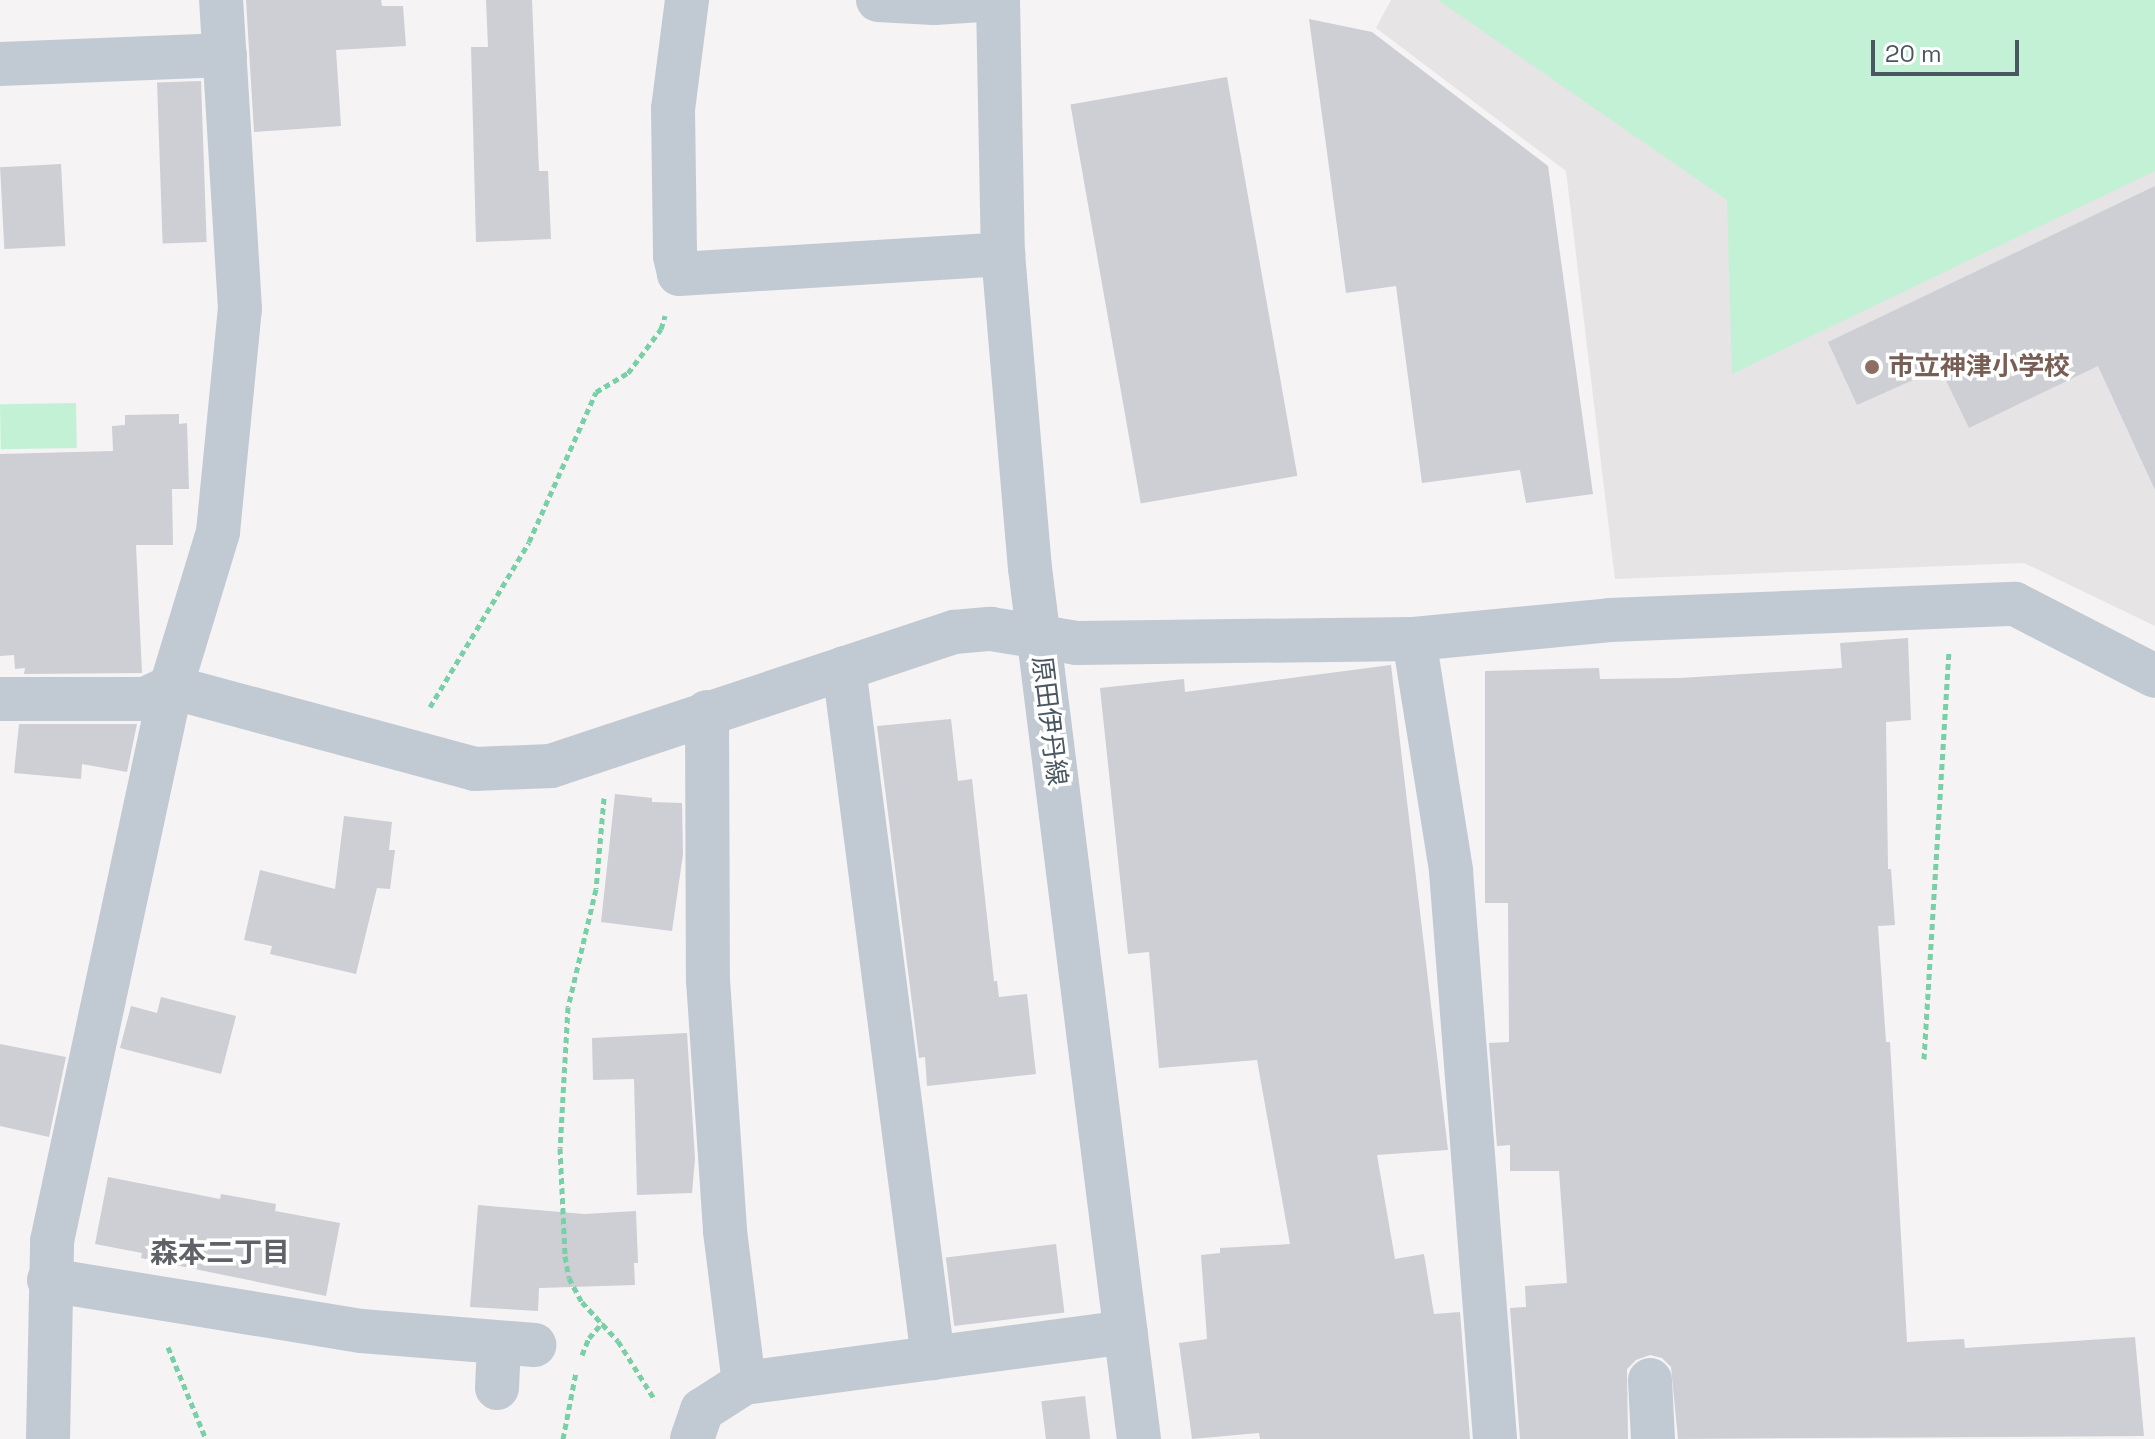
<!DOCTYPE html>
<meta charset="utf-8">
<style>
body{margin:0}
#map{position:relative;width:2155px;height:1439px;overflow:hidden;background:#f5f3f3;font-family:"Space Grotesk","Noto Sans JP",sans-serif}
div>[style]{position:absolute}
[style*='--x']{left:calc(var(--x)*1px);top:calc(var(--y)*1px);width:calc(var(--w)*1px);rotate:calc(var(--a)*1deg)}
.education>*{inset:0;background:#e6e4e5}
.green>*{inset:0;background:#c3f1d5;transform-origin:0 0}
.building>*{inset:0;background:#cdcfd5;transform-origin:0 0}
.path>*{height:5px;margin-top:-2.5px;transform-origin:0;background:repeating-linear-gradient(90deg,#7ad0a6 0 6px,transparent 0 10px)}
.minor>*{height:44px;margin:-22px;padding:0 22px;transform-origin:22px;border-radius:22px;background:#c1cad2}
.dots>*{width:22px;height:22px;translate:-50% -50%;box-sizing:border-box;border:4px solid #fff;border-radius:50%}
span{translate:-50% -50%;white-space:nowrap;text-align:center;line-height:1.15;-webkit-text-stroke:7px #fff;paint-order:stroke}
.education-label{font-size:26px;color:#785e54;font-weight:700}
.left{translate:0 -50%;text-align:left}
.street-label{font-size:26px;color:#4a5661}
.neighbourhood-label{font-size:28px;color:#5f6368;font-weight:700}
.scale{position:absolute;left:1871px;top:40px;width:148px;height:36px;box-sizing:border-box;border:4px solid #4a5661;border-top:0;padding-left:10px;font-size:24px;line-height:28px;white-space:nowrap;color:#4a5661;-webkit-text-stroke:6px #fff;paint-order:stroke}
</style>
<div id="map">
<div class="education">
<div style="clip-path:polygon(1391px 0,2155px 0,2155px 626px,2024px 563px,1615px 579px,1566px 171px,1376px 28px)"></div>
</div>
<div class="green">
<div style="clip-path:polygon(1438px 0,2155px 0,2155px 171px,1732px 374px,1727px 200px)"></div>
<div style="left:76px;top:403px;width:45px;height:76px;rotate:89deg"></div>
</div>
<div class="building">
<div style="clip-path:polygon(246px 0,381px 0,382px 6px,403px 6px,406px 46px,336px 50px,341px 126px,254px 132px)"></div>
<div style="clip-path:polygon(486px 0,532px 0,539px 171px,548px 171px,551px 239px,476px 242px,471px 47px,488px 47px)"></div>
<div style="clip-path:polygon(1309px 19px,1372px 32px,1548px 166px,1593px 494px,1526px 503px,1520px 470px,1422px 483px,1396px 286px,1346px 293px)"></div>
<div style="left:1227px;top:77px;width:405px;height:159px;rotate:80deg"></div>
<div style="left:201px;top:81px;width:161px;height:44px;rotate:88deg"></div>
<div style="left:61px;top:164px;width:82px;height:61px;rotate:87deg"></div>
<div style="clip-path:polygon(2155px 186px,2155px 490px,2098px 366px,1969px 428px,1940px 368px,1857px 405px,1828px 342px)"></div>
<div style="clip-path:polygon(179px 414px,179px 424px,187px 423px,189px 489px,172px 489px,173px 545px,136px 545px,142px 673px,24px 674px,25px 668px,15px 669px,14px 655px,0 656px,0 454px,113px 451px,112px 426px,125px 425px,125px 415px)"></div>
<div style="clip-path:polygon(1908px 638px,1911px 720px,1886px 722px,1888px 869px,1891px 869px,1895px 925px,1878px 926px,1886px 1042px,1890px 1042px,1907px 1342px,1964px 1339px,1965px 1348px,2135px 1337px,2144px 1436px,1678px 1439px,1671px 1367px,1662px 1358px,1650px 1355px,1636px 1360px,1627px 1369px,1628px 1439px,1520px 1439px,1510px 1308px,1526px 1307px,1525px 1286px,1567px 1283px,1559px 1171px,1510px 1171px,1510px 1145px,1497px 1146px,1489px 1043px,1509px 1042px,1508px 903px,1485px 903px,1485px 671px,1599px 668px,1600px 679px,1680px 678px,1842px 668px,1840px 643px)"></div>
<div style="clip-path:polygon(1391px 665px,1448px 1150px,1377px 1155px,1395px 1259px,1424px 1254px,1434px 1314px,1460px 1312px,1470px 1439px,1260px 1439px,1259px 1433px,1192px 1439px,1179px 1343px,1207px 1339px,1201px 1255px,1220px 1253px,1220px 1248px,1290px 1244px,1257px 1060px,1159px 1068px,1149px 952px,1128px 954px,1100px 688px,1184px 679px,1185px 692px)"></div>
<div style="clip-path:polygon(951px 719px,958px 781px,972px 779px,994px 981px,997px 981px,999px 997px,1027px 994px,1036px 1074px,927px 1086px,925px 1057px,919px 1058px,877px 726px)"></div>
<div style="clip-path:polygon(19px 724px,137px 724px,127px 772px,82px 764px,81px 779px,14px 773px)"></div>
<div style="clip-path:polygon(615px 794px,652px 798px,652px 802px,682px 803px,683px 854px,672px 931px,601px 922px)"></div>
<div style="clip-path:polygon(344px 816px,392px 822px,389px 850px,395px 850px,390px 889px,377px 888px,356px 974px,270px 954px,272px 946px,244px 940px,260px 870px,335px 889px)"></div>
<div style="clip-path:polygon(161px 997px,236px 1016px,221px 1074px,120px 1048px,131px 1006px,157px 1013px)"></div>
<div style="clip-path:polygon(687px 1033px,695px 1159px,692px 1193px,637px 1195px,634px 1079px,593px 1080px,592px 1038px)"></div>
<div style="clip-path:polygon(0 1044px,66px 1057px,49px 1137px,0 1126px)"></div>
<div style="clip-path:polygon(108px 1177px,220px 1199px,221px 1194px,276px 1204px,275px 1211px,340px 1223px,326px 1296px,141px 1258px,142px 1253px,95px 1244px)"></div>
<div style="clip-path:polygon(478px 1205px,584px 1214px,636px 1211px,638px 1263px,634px 1263px,635px 1285px,539px 1288px,538px 1311px,470px 1307px)"></div>
<div style="left:1056px;top:1244px;width:69px;height:111px;rotate:83deg"></div>
<div style="left:1085px;top:1396px;width:43px;height:44px;rotate:83deg"></div>
</div>
<div class="path">
<div style="--x:430;--y:707;--w:192;--a:-59"></div>
<div style="--x:529;--y:542;--w:164;--a:-65.9"></div>
<div style="--x:596;--y:392;--w:37;--a:-31"></div>
<div style="--x:628;--y:373;--w:55;--a:-53.1"></div>
<div style="--x:661;--y:329;--w:14;--a:-73"></div>
<div style="--x:604;--y:798;--w:91;--a:95"></div>
<div style="--x:596;--y:889;--w:121;--a:103.3"></div>
<div style="--x:568;--y:1007;--w:141;--a:93.2"></div>
<div style="--x:560;--y:1148;--w:108;--a:87.3"></div>
<div style="--x:565;--y:1256;--w:22;--a:80"></div>
<div style="--x:569;--y:1278;--w:27;--a:62"></div>
<div style="--x:582;--y:1302;--w:53;--a:47.3"></div>
<div style="--x:618;--y:1341;--w:70;--a:57.9"></div>
<div style="--x:1924;--y:1059;--w:407;--a:-86.5"></div>
<div style="--x:168;--y:1347;--w:100;--a:67.6"></div>
<div style="--x:582;--y:1355;--w:18;--a:-68"></div>
<div style="--x:589;--y:1338;--w:21;--a:-49"></div>
<div style="--x:563;--y:1439;--w:68;--a:-79"></div>
</div>
<div class="minor">
<div style="--x:687;--y:0;--w:110;--a:97.3"></div>
<div style="--x:673;--y:109;--w:147;--a:89.2"></div>
<div style="--x:675;--y:256;--w:18;--a:77"></div>
<div style="--x:679;--y:274;--w:325;--a:-3.5"></div>
<div style="--x:878;--y:0;--w:56;--a:3.1"></div>
<div style="--x:934;--y:3;--w:48;--a:-3.6"></div>
<div style="--x:998;--y:0;--w:254;--a:88.9"></div>
<div style="--x:1003;--y:254;--w:315;--a:85.1"></div>
<div style="--x:1030;--y:568;--w:878;--a:82.87"></div>
<div style="--x:0;--y:64;--w:225;--a:-2.3"></div>
<div style="--x:1414;--y:639;--w:235;--a:80.9"></div>
<div style="--x:1451;--y:871;--w:570;--a:85.57"></div>
<div style="--x:844;--y:668;--w:696;--a:82.65"></div>
<div style="--x:0;--y:699;--w:145;--a:0"></div>
<div style="--x:145;--y:699;--w:29;--a:-25"></div>
<div style="--x:171;--y:687;--w:315;--a:15.1"></div>
<div style="--x:475;--y:769;--w:76;--a:-2.3"></div>
<div style="--x:551;--y:766;--w:425;--a:-18.4"></div>
<div style="--x:954;--y:632;--w:37;--a:-5"></div>
<div style="--x:991;--y:629;--w:87;--a:9.2"></div>
<div style="--x:1077;--y:643;--w:337;--a:-0.7"></div>
<div style="--x:1414;--y:639;--w:197;--a:-5.5"></div>
<div style="--x:1610;--y:620;--w:405;--a:-2.3"></div>
<div style="--x:2015;--y:604;--w:157;--a:27.2"></div>
<div style="--x:707;--y:712;--w:268;--a:89.8"></div>
<div style="--x:708;--y:980;--w:252;--a:86.1"></div>
<div style="--x:725;--y:1231;--w:153;--a:82.9"></div>
<div style="--x:49;--y:1280;--w:316;--a:9.3"></div>
<div style="--x:361;--y:1331;--w:174;--a:4.6"></div>
<div style="--x:1650;--y:1380;--w:59;--a:87.1"></div>
<div style="--x:497;--y:1388;--w:44;--a:-87.4"></div>
<div style="--x:48;--y:1439;--w:198;--a:-88.8"></div>
<div style="--x:52;--y:1241;--w:567;--a:-77.88"></div>
<div style="--x:171;--y:687;--w:162;--a:-73.1"></div>
<div style="--x:218;--y:532;--w:224;--a:-84.4"></div>
<div style="--x:240;--y:309;--w:310;--a:-93.5"></div>
<div style="--x:692;--y:1439;--w:31;--a:-71"></div>
<div style="--x:702;--y:1410;--w:50;--a:-32.7"></div>
<div style="--x:744;--y:1383;--w:385;--a:-7.6"></div>
</div>
<div class="dots">
<div style="left:1872px;top:367px;background:#8d6e63"></div>
</div>
<div class="education-label">
<span class="left" style="left:1888px;top:367px">市立神津小学校</span>
</div>
<div class="street-label">
<span style="left:1049px;top:721px;rotate:83deg">原田伊丹線</span>
</div>
<div class="neighbourhood-label">
<span style="left:220px;top:1252px">森本二丁目</span>
</div>
<div class="scale">20 m</div>
</div>
